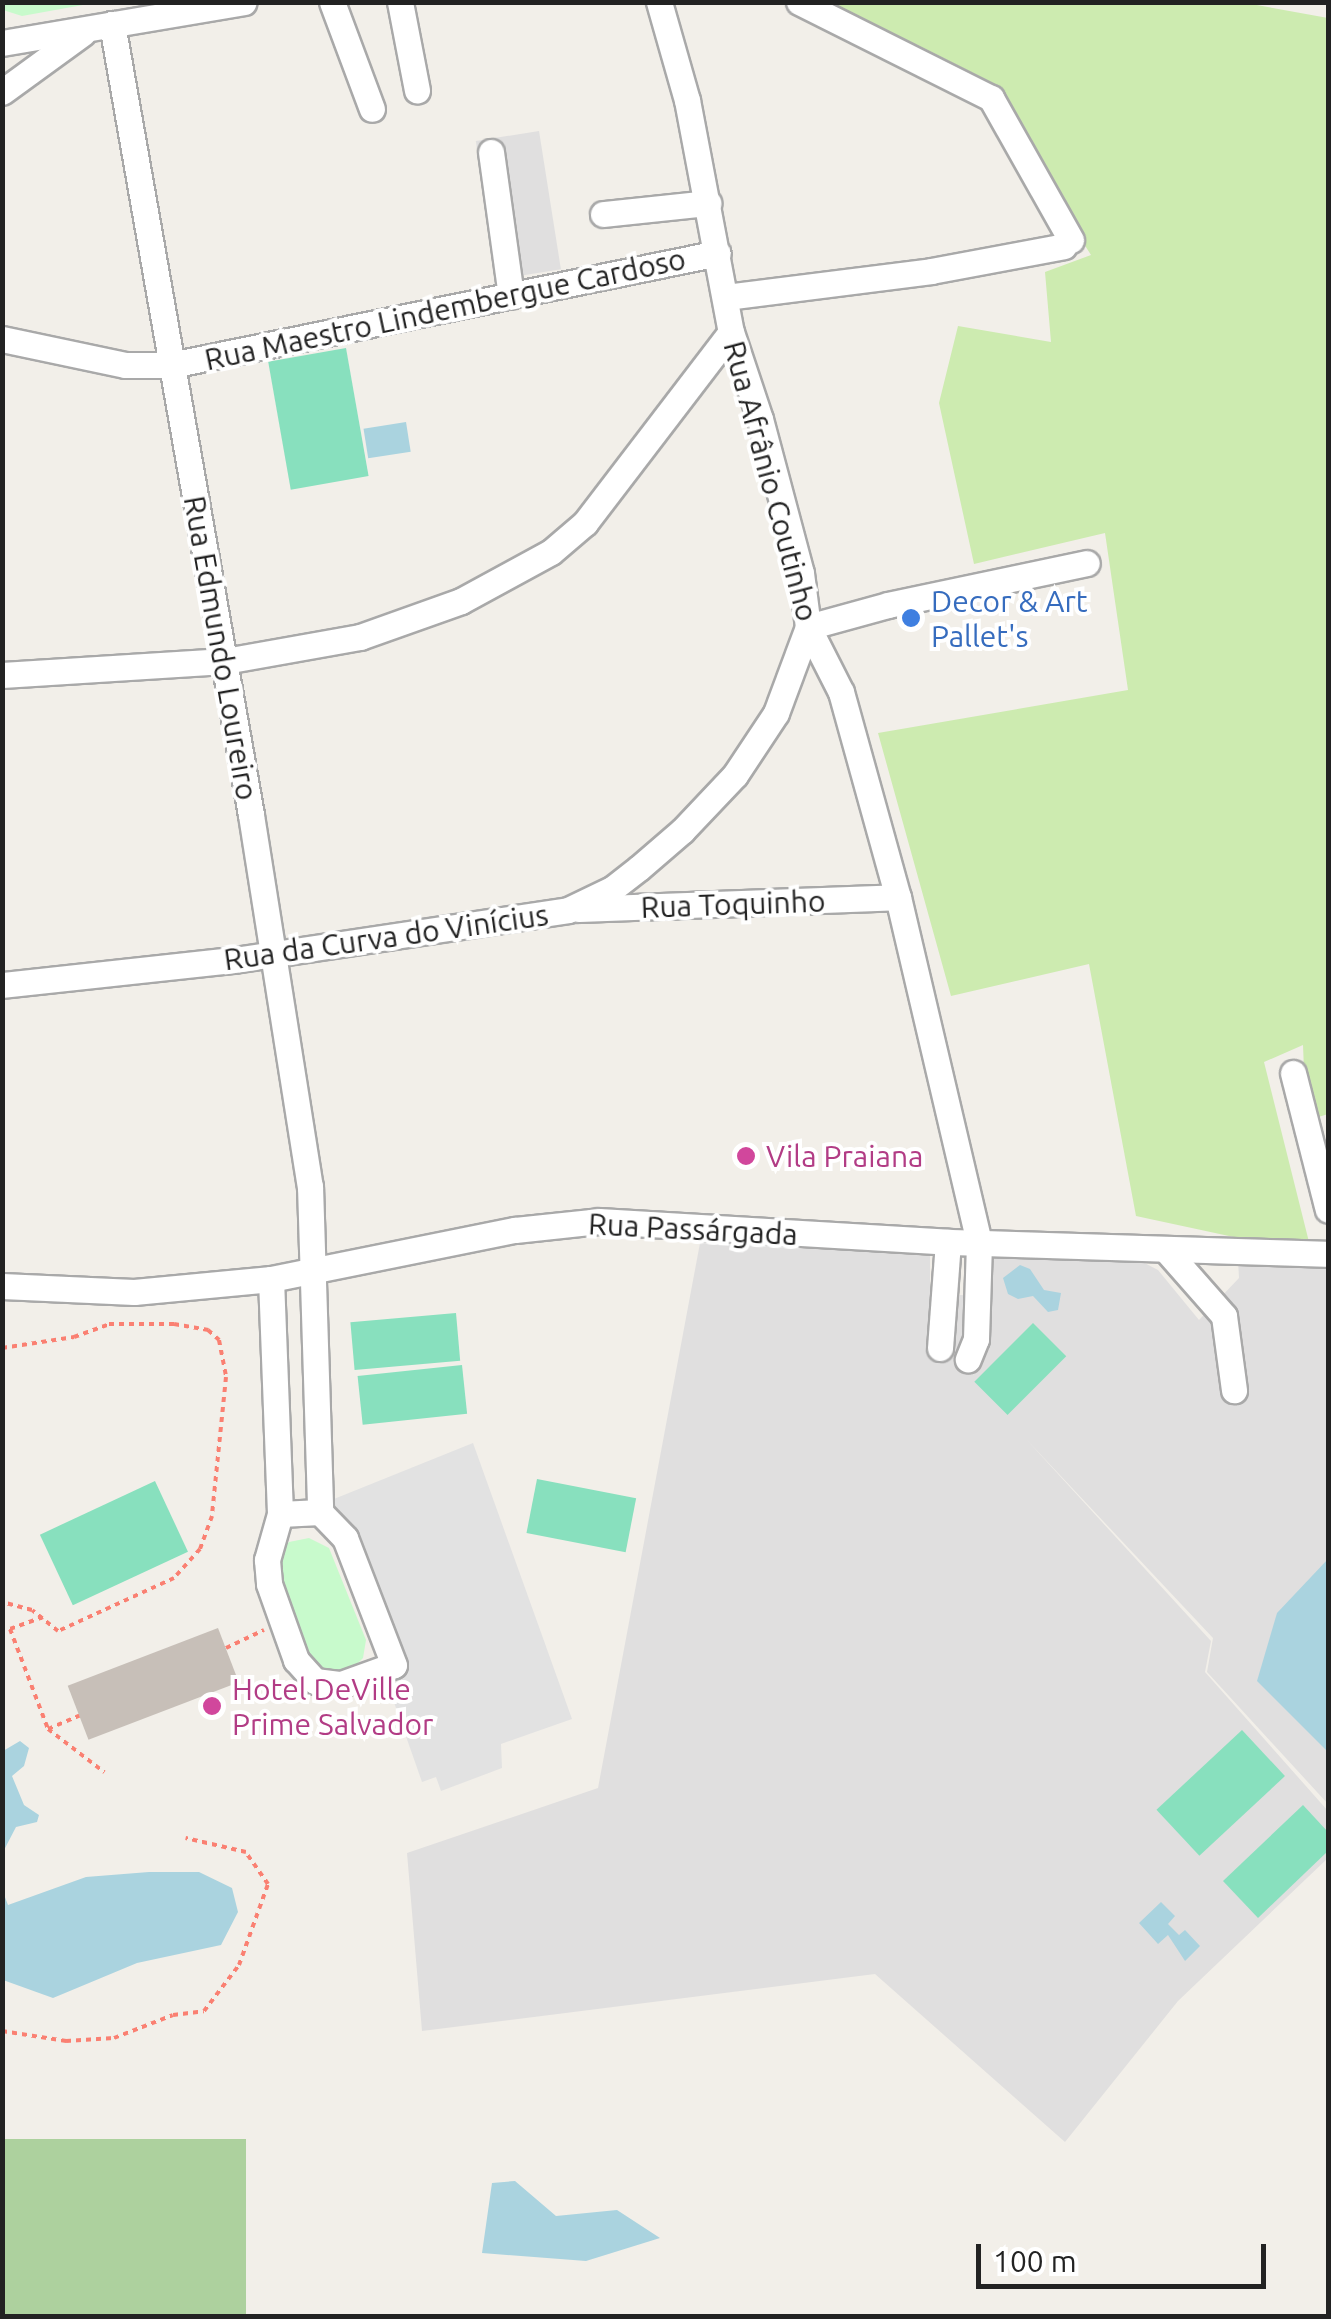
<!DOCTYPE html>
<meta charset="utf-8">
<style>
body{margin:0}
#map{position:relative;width:1331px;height:2319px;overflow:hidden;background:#f2efe9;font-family:Ubuntu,sans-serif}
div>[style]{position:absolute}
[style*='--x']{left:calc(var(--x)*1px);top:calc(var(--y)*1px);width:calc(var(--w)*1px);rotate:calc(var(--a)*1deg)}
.residential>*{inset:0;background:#e0dfdf;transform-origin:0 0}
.grass>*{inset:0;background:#cdebb0}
.forest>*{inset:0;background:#add19e;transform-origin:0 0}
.park>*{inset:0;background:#c8facc}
.pitch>*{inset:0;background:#88e0be;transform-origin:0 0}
.parking>*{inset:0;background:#e2e2e2}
.water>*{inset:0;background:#aad3df;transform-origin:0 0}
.building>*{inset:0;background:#c7bfb8;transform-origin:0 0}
.path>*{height:4px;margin-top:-2px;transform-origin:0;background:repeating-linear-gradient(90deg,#fa8072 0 5px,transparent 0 10px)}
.roads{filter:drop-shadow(2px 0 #a9a9a9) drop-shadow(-2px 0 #a9a9a9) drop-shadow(0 2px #a9a9a9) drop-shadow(0 -2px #a9a9a9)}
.minor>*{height:25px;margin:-12.5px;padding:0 12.5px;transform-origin:12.5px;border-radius:12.5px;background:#fff}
.dots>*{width:28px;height:28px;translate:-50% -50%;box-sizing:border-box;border:5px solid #fff;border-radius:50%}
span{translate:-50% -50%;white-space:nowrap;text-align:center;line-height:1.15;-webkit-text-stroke:8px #fff;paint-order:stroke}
.street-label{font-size:30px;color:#222}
.shop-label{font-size:30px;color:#366cbe}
.left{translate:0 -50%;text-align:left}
.hotel-label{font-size:30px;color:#b23c85}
.frame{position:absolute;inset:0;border:5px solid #222;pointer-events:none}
.scale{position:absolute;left:976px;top:2244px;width:290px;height:45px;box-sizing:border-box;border:5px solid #222;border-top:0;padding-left:12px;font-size:30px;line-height:35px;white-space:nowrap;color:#222;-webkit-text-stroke:8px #fff;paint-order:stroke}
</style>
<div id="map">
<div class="residential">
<div style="left:539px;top:131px;width:140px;height:64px;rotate:81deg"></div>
<div style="clip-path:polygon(700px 1243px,930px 1249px,930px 1294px,988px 1296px,985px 1348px,973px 1376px,989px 1349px,992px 1259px,1000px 1253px,1131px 1256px,1158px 1270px,1199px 1320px,1239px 1278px,1238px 1260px,1328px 1262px,1328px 1804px,1207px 1672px,1213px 1638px,1026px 1439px,1211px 1641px,1205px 1672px,1328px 1811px,1328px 1858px,1178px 2001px,1065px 2142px,875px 1974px,422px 2031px,407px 1853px,598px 1788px)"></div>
</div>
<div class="grass">
<div style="clip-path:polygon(1240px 2px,1328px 18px,1328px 1114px,1306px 1121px,1303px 1045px,1264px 1062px,1312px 1254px,1136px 1216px,1089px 964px,951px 996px,878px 733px,1128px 690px,1105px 533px,974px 564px,939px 403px,958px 326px,1051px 342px,1045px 272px,1091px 255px,991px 98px,799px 3px)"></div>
</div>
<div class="forest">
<div style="left:3px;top:2139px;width:243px;height:177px"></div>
</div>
<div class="park">
<div style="clip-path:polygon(2px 3px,3px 2px,94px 3px,22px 16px,3px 10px)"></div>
<div style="clip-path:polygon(309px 1538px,329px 1548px,366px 1640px,363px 1658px,343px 1678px,306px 1671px,271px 1563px,289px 1542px)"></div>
</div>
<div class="pitch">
<div style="left:346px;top:348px;width:130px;height:79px;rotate:80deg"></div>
<div style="left:456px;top:1313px;width:48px;height:106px;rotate:85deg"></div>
<div style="left:1033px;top:1323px;width:47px;height:83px;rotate:45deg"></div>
<div style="left:462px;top:1365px;width:49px;height:105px;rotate:84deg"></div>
<div style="left:537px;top:1479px;width:101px;height:55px;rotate:11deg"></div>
<div style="left:155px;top:1481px;width:78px;height:127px;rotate:65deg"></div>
<div style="left:1242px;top:1730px;width:63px;height:117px;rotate:47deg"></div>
<div style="clip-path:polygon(1303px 1805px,1328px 1832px,1328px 1851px,1258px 1918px,1223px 1881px)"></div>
</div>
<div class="parking">
<div style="clip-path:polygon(473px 1443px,572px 1719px,501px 1744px,502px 1768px,441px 1791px,436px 1777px,422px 1782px,324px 1503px)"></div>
</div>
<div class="water">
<div style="left:406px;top:422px;width:30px;height:43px;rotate:81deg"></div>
<div style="clip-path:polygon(1020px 1265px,1030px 1269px,1044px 1290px,1061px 1293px,1058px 1310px,1048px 1312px,1033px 1296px,1018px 1299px,1008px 1294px,1003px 1278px)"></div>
<div style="clip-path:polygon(1328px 1559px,1328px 1752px,1257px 1681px,1277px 1613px)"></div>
<div style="clip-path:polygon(20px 1741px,29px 1748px,24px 1766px,12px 1776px,24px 1805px,39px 1815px,37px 1822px,16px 1827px,3px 1852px,3px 1751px)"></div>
<div style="clip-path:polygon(149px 1872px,199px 1872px,232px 1888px,238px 1912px,221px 1945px,137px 1963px,53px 1998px,3px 1980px,3px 1892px,8px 1905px,86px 1877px)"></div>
<div style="clip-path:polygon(1161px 1902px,1175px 1916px,1168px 1924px,1179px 1935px,1185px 1930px,1200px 1946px,1185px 1961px,1168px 1935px,1158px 1944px,1139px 1923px)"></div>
<div style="clip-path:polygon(515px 2181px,556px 2216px,617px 2210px,660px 2238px,586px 2261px,482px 2253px,492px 2183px)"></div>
</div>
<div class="building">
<div style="left:218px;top:1628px;width:58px;height:161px;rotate:69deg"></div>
</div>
<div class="path">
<div style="--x:2;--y:1348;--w:73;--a:-8.7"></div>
<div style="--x:74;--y:1337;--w:37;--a:-20"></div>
<div style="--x:109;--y:1324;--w:65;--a:0"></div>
<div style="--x:174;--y:1324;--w:35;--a:10"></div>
<div style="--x:208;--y:1330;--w:15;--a:42"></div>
<div style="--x:219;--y:1340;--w:38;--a:79"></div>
<div style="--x:226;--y:1377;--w:140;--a:95.8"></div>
<div style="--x:212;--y:1516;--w:35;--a:110"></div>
<div style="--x:200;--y:1549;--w:39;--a:132"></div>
<div style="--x:174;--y:1578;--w:128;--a:155.4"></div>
<div style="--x:58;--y:1631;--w:33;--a:-141"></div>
<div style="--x:32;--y:1610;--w:31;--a:-165"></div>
<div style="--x:43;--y:1617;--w:35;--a:160"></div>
<div style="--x:10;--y:1629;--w:107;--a:69.2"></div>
<div style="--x:48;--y:1729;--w:71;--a:37.5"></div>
<div style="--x:226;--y:1648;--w:42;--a:-25.3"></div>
<div style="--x:48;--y:1729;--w:34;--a:-23"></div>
<div style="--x:2;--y:2031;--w:65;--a:8.9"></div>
<div style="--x:66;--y:2041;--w:48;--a:-3.6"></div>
<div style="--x:114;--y:2038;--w:63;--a:-21.3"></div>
<div style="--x:173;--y:2015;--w:31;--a:-7"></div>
<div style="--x:204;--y:2011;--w:58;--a:-52.7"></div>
<div style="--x:239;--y:1965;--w:86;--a:-70.3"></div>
<div style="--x:268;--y:1884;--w:39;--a:-125"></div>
<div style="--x:246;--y:1852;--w:62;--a:-166.9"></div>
</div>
<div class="roads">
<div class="minor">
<div style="--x:332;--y:2;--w:114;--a:69.5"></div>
<div style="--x:400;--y:2;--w:90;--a:79.1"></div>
<div style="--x:659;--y:2;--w:102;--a:74.1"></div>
<div style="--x:687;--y:100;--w:236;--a:79.3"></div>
<div style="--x:731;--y:332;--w:92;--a:71.6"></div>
<div style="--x:760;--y:419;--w:159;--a:75.1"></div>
<div style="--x:801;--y:573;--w:54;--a:82.6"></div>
<div style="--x:808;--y:627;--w:73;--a:63.1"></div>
<div style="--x:841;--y:692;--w:213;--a:74.5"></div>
<div style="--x:898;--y:897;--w:355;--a:76.8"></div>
<div style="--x:979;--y:1243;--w:96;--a:91.8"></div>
<div style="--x:976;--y:1339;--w:22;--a:112"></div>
<div style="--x:799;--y:2;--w:215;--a:26.6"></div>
<div style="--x:991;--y:98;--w:163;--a:60.6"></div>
<div style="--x:112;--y:24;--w:803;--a:80.03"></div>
<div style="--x:251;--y:815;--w:376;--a:81"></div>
<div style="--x:310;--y:1186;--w:326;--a:88.2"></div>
<div style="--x:2;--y:43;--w:245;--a:-9.6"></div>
<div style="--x:2;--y:92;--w:100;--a:-36.1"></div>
<div style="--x:491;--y:152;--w:145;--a:82.1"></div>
<div style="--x:603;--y:214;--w:106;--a:-6"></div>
<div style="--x:726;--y:297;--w:207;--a:-7.2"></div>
<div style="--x:931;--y:271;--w:135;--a:-10.6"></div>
<div style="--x:2;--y:339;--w:126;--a:11.9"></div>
<div style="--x:125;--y:365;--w:46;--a:0"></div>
<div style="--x:171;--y:365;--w:558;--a:-11.57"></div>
<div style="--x:808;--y:627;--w:83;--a:-15.4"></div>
<div style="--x:888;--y:605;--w:203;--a:-11.9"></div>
<div style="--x:2;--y:675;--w:223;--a:-3.6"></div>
<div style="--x:225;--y:661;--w:137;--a:-10.1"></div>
<div style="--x:360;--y:637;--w:107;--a:-19.6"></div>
<div style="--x:461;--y:601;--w:102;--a:-28.6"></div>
<div style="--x:551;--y:552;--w:45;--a:-40.5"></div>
<div style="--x:585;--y:523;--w:240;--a:-52.6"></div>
<div style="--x:578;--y:909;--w:320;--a:-2.1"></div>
<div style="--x:2;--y:985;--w:233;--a:-6.2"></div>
<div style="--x:234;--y:960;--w:338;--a:-8.5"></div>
<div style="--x:568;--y:910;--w:49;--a:-25.5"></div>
<div style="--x:612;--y:889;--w:34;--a:-38"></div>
<div style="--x:639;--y:868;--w:57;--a:-40.7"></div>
<div style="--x:682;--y:831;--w:77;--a:-46.6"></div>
<div style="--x:735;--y:775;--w:74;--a:-56.5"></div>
<div style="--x:776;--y:713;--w:92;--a:-69.6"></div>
<div style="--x:1293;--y:1073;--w:141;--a:75.7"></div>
<div style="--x:1166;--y:1250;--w:88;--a:48.7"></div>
<div style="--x:1224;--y:1316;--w:75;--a:82.3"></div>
<div style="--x:271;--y:1279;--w:235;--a:87.8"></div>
<div style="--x:280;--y:1514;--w:48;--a:105.8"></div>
<div style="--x:267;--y:1560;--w:24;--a:85"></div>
<div style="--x:269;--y:1584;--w:81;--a:70.4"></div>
<div style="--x:296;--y:1660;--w:28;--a:48"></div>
<div style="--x:315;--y:1681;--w:26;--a:7"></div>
<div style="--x:341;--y:1684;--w:56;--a:-19.7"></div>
<div style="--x:394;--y:1665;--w:136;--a:-111.1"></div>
<div style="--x:345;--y:1538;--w:36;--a:-134"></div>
<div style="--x:320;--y:1512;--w:40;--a:177.1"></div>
<div style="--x:2;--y:1286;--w:132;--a:2.6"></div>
<div style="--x:134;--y:1292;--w:138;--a:-5.4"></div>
<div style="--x:271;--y:1279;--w:249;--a:-11.4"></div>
<div style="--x:515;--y:1230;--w:84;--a:-6.1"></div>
<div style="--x:599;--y:1221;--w:350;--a:3.4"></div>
<div style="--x:948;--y:1242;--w:380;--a:1.8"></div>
<div style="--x:940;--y:1348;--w:106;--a:-85.7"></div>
</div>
</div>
<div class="dots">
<div style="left:911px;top:618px;background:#3f7fe0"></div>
<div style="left:746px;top:1156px;background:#d1479c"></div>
<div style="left:212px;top:1706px;background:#d1479c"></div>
</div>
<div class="street-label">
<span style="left:445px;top:309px;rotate:-12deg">Rua Maestro Lindembergue Cardoso</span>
<span style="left:771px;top:481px;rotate:75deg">Rua Afrânio Coutinho</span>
<span style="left:221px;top:648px;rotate:80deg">Rua Edmundo Loureiro</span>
<span style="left:733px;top:904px;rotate:-2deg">Rua Toquinho</span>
<span style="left:386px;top:937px;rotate:-8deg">Rua da Curva do Vinícius</span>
<span style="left:693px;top:1229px;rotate:3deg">Rua Passárgada</span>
</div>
<div class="shop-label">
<span class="left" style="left:931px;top:618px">Decor &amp; Art<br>Pallet's</span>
</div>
<div class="hotel-label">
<span class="left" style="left:766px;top:1156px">Vila Praiana</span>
<span class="left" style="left:232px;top:1706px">Hotel DeVille<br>Prime Salvador</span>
</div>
<div class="frame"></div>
<div class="scale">100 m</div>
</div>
